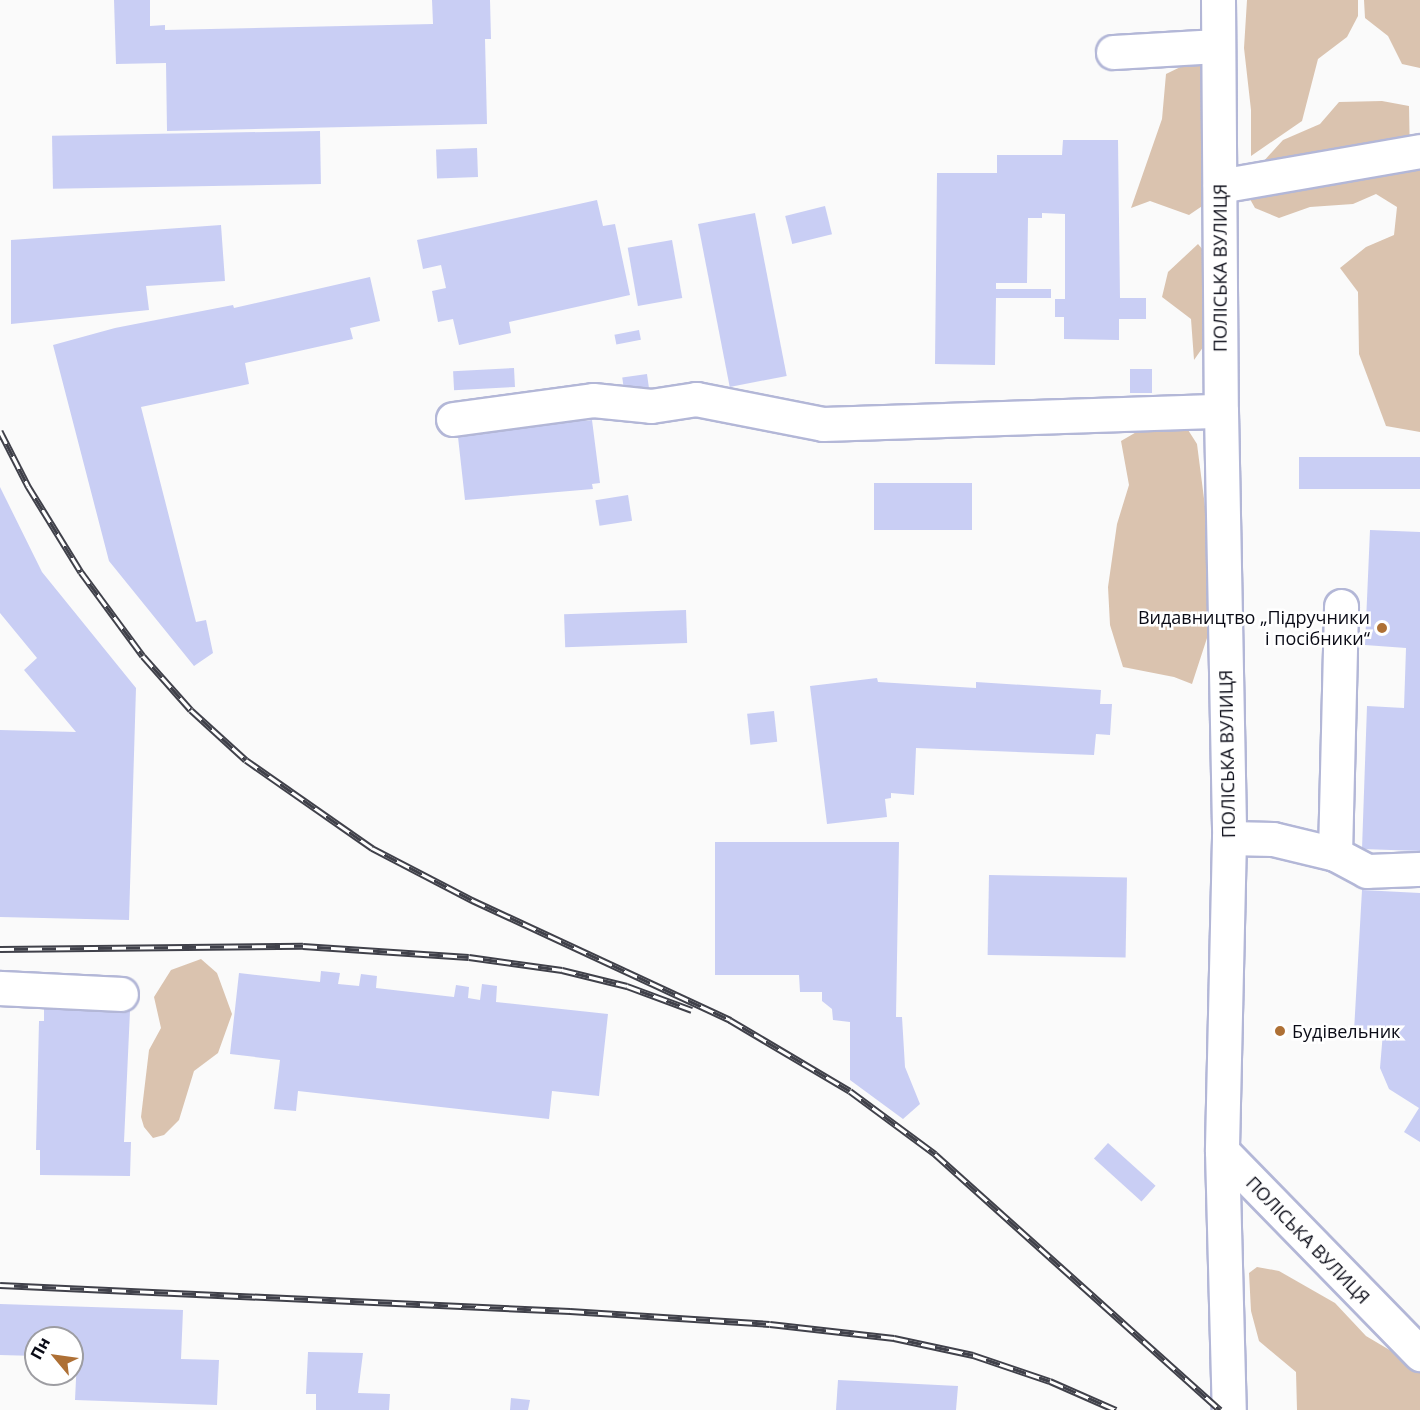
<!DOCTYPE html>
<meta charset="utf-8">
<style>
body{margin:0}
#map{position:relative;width:1420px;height:1410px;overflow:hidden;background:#fafafa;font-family:"Open Sans",sans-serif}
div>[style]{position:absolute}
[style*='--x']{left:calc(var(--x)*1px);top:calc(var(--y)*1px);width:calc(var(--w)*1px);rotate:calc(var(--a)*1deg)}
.green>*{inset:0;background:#dac3af}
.building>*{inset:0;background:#c9cef4;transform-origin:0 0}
.roads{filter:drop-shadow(2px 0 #b3b7d7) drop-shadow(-2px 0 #b3b7d7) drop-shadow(0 2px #b3b7d7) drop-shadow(0 -2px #b3b7d7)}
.minor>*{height:33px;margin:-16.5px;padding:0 16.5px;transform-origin:16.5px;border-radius:16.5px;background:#fff}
.rail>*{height:7px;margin-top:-3.5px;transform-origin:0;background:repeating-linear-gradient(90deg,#fff 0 14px,#40414a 0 28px);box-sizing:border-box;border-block:2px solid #40414a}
.dots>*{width:16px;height:16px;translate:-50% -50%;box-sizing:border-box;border:3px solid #fff;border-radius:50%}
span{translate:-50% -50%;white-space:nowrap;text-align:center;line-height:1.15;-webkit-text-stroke:5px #fff;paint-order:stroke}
.street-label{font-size:18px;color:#0a0b16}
.poi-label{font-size:18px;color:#0a0b16}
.right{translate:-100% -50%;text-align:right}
.left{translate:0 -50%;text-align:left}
.north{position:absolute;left:24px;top:1326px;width:60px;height:60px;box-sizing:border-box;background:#fff;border:2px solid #9d9da2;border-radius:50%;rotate:299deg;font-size:16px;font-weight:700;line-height:24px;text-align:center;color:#0a0b16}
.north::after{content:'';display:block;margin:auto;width:21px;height:27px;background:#ae7035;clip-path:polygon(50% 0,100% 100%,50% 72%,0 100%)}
</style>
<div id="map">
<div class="green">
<div style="clip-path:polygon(1247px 0,1358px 0,1358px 16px,1347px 37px,1318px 59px,1302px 121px,1251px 156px,1251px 110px,1244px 48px)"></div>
<div style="clip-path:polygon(1364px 0,1420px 0,1420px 68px,1402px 64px,1388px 36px,1365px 18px)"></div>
<div style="clip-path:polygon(1199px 58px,1222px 68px,1217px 196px,1189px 215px,1150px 201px,1131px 208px,1162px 119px,1166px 74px)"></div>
<div style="clip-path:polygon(1382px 101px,1409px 106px,1410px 160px,1420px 170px,1420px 432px,1386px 426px,1359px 354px,1358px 292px,1340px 268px,1366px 247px,1394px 235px,1397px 207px,1376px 194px,1353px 204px,1310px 207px,1279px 218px,1255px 208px,1242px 185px,1283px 140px,1320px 124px,1339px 102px)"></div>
<div style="clip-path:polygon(1198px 244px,1219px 269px,1206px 343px,1194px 360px,1191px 319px,1162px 297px,1168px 272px)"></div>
<div style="clip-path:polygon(1183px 422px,1197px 444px,1215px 584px,1208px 635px,1192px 684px,1174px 677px,1123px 667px,1110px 625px,1108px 587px,1117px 524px,1129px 485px,1121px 441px,1145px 427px)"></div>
<div style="clip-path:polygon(201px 959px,217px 973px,232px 1014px,218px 1053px,194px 1071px,179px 1120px,164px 1135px,153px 1138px,144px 1127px,141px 1117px,149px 1050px,161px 1028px,154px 997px,171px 970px)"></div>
<div style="clip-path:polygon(1257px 1267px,1279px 1271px,1335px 1303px,1366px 1336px,1398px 1355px,1420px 1351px,1420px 1410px,1297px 1410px,1296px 1372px,1259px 1341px,1251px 1311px,1249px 1273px)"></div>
</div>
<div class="building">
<div style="clip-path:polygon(114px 0,150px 0,150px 26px,165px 25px,165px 30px,433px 24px,432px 0,490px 0,491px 39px,485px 39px,487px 124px,167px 131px,166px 63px,116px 64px)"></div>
<div style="left:320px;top:131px;width:53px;height:268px;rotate:89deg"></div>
<div style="clip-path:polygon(1063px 140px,1118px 140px,1120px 298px,1146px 298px,1146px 319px,1119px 319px,1119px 340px,1064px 339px,1064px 317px,1055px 317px,1055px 299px,1065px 299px,1065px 214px,1042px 213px,1042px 218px,1028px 218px,1027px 283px,996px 283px,996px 289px,1051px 289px,1051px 298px,996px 298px,995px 365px,935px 364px,937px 173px,997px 173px,997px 155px,1062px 155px)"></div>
<div style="left:477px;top:148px;width:29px;height:41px;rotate:88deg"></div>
<div style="clip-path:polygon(597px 200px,603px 226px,615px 224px,630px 295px,509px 322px,511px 333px,459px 345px,453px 319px,438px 322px,432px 291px,446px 288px,441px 265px,423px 269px,417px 240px)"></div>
<div style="left:825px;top:206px;width:29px;height:41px;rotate:76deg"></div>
<div style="left:755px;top:213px;width:166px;height:58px;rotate:79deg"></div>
<div style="clip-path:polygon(221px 225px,225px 281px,146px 286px,149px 310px,11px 324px,11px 240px)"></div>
<div style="left:672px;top:240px;width:59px;height:45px;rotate:80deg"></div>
<div style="clip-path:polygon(370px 277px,380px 321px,350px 328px,353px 339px,245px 363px,249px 384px,141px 407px,196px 622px,206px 620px,213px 653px,194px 666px,109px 561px,53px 345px,115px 328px,233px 305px,234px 308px)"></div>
<div style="left:639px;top:330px;width:10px;height:25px;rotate:79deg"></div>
<div style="left:514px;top:368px;width:19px;height:61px;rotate:87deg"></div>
<div style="left:1130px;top:369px;width:22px;height:24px"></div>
<div style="left:647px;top:374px;width:22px;height:25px;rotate:82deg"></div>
<div style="clip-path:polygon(584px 417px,584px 421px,592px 420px,600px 483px,592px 484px,593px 489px,465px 500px,458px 437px)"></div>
<div style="left:1420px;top:457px;width:32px;height:121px;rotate:90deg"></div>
<div style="left:972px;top:483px;width:47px;height:98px;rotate:90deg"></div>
<div style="clip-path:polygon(0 487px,42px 572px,136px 688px,129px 920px,0 917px,0 730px,76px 732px,24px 670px,37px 658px,0 613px)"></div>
<div style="left:628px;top:495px;width:26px;height:33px;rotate:81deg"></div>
<div style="clip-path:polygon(1370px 530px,1420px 532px,1420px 851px,1362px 849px,1367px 706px,1404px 708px,1406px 648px,1365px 645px)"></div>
<div style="left:686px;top:610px;width:33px;height:122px;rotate:88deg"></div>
<div style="clip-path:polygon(877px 678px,878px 682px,976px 688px,976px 682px,1101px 690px,1100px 704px,1112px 704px,1110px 735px,1096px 734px,1094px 755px,916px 748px,914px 795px,891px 793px,891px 798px,885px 799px,887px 817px,827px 824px,810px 686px)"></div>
<div style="left:774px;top:711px;width:31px;height:27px;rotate:84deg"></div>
<div style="clip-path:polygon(715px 842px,899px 842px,896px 1017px,902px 1017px,905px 1067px,920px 1104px,903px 1119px,850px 1080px,850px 1022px,833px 1020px,832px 1009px,822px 1001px,822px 992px,800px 992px,799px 975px,715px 975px)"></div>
<div style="left:989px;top:875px;width:138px;height:80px;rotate:1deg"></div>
<div style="clip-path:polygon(1362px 890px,1420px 893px,1420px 1142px,1404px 1132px,1419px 1108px,1389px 1089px,1380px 1068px,1383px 1032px,1354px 1031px)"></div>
<div style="clip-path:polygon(321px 971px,340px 973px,338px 984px,359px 986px,361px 974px,377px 976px,376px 988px,454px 997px,456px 985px,469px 987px,468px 998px,480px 1000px,482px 984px,497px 986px,496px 1002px,608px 1014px,599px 1096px,552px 1091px,549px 1119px,298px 1091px,296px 1111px,274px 1109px,280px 1060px,230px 1054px,239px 973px,320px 982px)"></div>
<div style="clip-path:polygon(44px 1009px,130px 1011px,124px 1142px,131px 1142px,130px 1176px,40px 1175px,40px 1150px,36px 1150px,39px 1021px,44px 1021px)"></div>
<div style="left:1108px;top:1143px;width:64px;height:21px;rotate:42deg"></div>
<div style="clip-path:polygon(0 1304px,183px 1310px,181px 1359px,219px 1360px,217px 1405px,75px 1400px,77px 1358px,72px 1357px,72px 1338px,36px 1338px,36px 1356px,0 1355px)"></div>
<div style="clip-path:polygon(308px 1352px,363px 1353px,358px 1393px,390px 1394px,389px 1410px,316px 1410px,316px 1394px,306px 1394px)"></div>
<div style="clip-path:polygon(838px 1380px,958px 1386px,956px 1410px,836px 1410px)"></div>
<div style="clip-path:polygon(511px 1398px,530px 1400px,528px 1410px,510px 1410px)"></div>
</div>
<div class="roads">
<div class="minor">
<div style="--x:1218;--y:0;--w:411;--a:89.6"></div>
<div style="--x:1221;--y:411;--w:427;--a:88.9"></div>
<div style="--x:1229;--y:838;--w:313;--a:91.3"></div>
<div style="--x:1222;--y:1151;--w:284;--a:45.7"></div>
<div style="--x:1113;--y:52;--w:105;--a:-3.3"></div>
<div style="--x:1220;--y:186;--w:203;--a:-9.9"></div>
<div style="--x:453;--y:419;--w:141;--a:-7.7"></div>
<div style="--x:593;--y:400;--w:58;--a:5.9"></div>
<div style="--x:651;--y:406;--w:46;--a:-8.8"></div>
<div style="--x:696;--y:399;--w:129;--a:11.1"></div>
<div style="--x:823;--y:424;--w:398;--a:-1.9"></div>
<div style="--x:1229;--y:838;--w:44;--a:1.3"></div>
<div style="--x:1273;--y:839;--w:64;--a:13.6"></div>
<div style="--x:1335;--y:854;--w:248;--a:-88.6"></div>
<div style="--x:1335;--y:854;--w:36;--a:28"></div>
<div style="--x:1367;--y:871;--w:53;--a:-2.2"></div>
<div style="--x:0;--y:988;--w:121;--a:2.8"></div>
<div style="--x:1222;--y:1151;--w:259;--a:88.5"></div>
</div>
</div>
<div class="rail">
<div style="--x:0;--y:431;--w:62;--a:63"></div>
<div style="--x:28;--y:486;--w:101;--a:58.4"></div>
<div style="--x:81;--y:572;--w:104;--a:53.6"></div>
<div style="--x:143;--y:656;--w:72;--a:48.4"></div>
<div style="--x:191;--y:710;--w:74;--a:42.3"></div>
<div style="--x:246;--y:760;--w:154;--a:34.9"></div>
<div style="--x:372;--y:848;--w:113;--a:27.5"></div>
<div style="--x:472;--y:900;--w:285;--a:24.9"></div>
<div style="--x:730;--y:1020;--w:139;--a:30.6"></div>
<div style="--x:850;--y:1091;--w:106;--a:36.5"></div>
<div style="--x:935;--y:1154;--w:383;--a:41.9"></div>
<div style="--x:0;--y:949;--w:303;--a:-0.6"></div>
<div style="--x:303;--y:946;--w:166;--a:3.8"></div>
<div style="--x:469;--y:957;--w:94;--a:8"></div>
<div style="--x:562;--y:970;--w:67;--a:13.8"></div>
<div style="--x:627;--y:986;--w:69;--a:20.3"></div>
<div style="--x:0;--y:1285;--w:571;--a:2.61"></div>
<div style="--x:570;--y:1311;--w:200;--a:3.7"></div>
<div style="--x:770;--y:1324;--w:125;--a:6.4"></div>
<div style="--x:894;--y:1338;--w:81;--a:12.1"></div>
<div style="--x:973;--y:1355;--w:81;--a:18.7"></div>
<div style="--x:1050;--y:1381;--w:72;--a:23.7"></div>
</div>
<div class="dots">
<div style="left:1382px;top:628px;background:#ae7035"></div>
<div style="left:1280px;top:1031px;background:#ae7035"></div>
</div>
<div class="street-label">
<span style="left:1220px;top:268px;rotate:-90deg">ПОЛІСЬКА ВУЛИЦЯ</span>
<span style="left:1227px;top:754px;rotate:-91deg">ПОЛІСЬКА ВУЛИЦЯ</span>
<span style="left:1308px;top:1240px;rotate:46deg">ПОЛІСЬКА ВУЛИЦЯ</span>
</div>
<div class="poi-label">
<span class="right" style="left:1370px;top:628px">Видавництво „Підручники<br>і посібники“</span>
<span class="left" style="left:1292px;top:1031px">Будівельник</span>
</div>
<div class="north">Пн</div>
</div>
